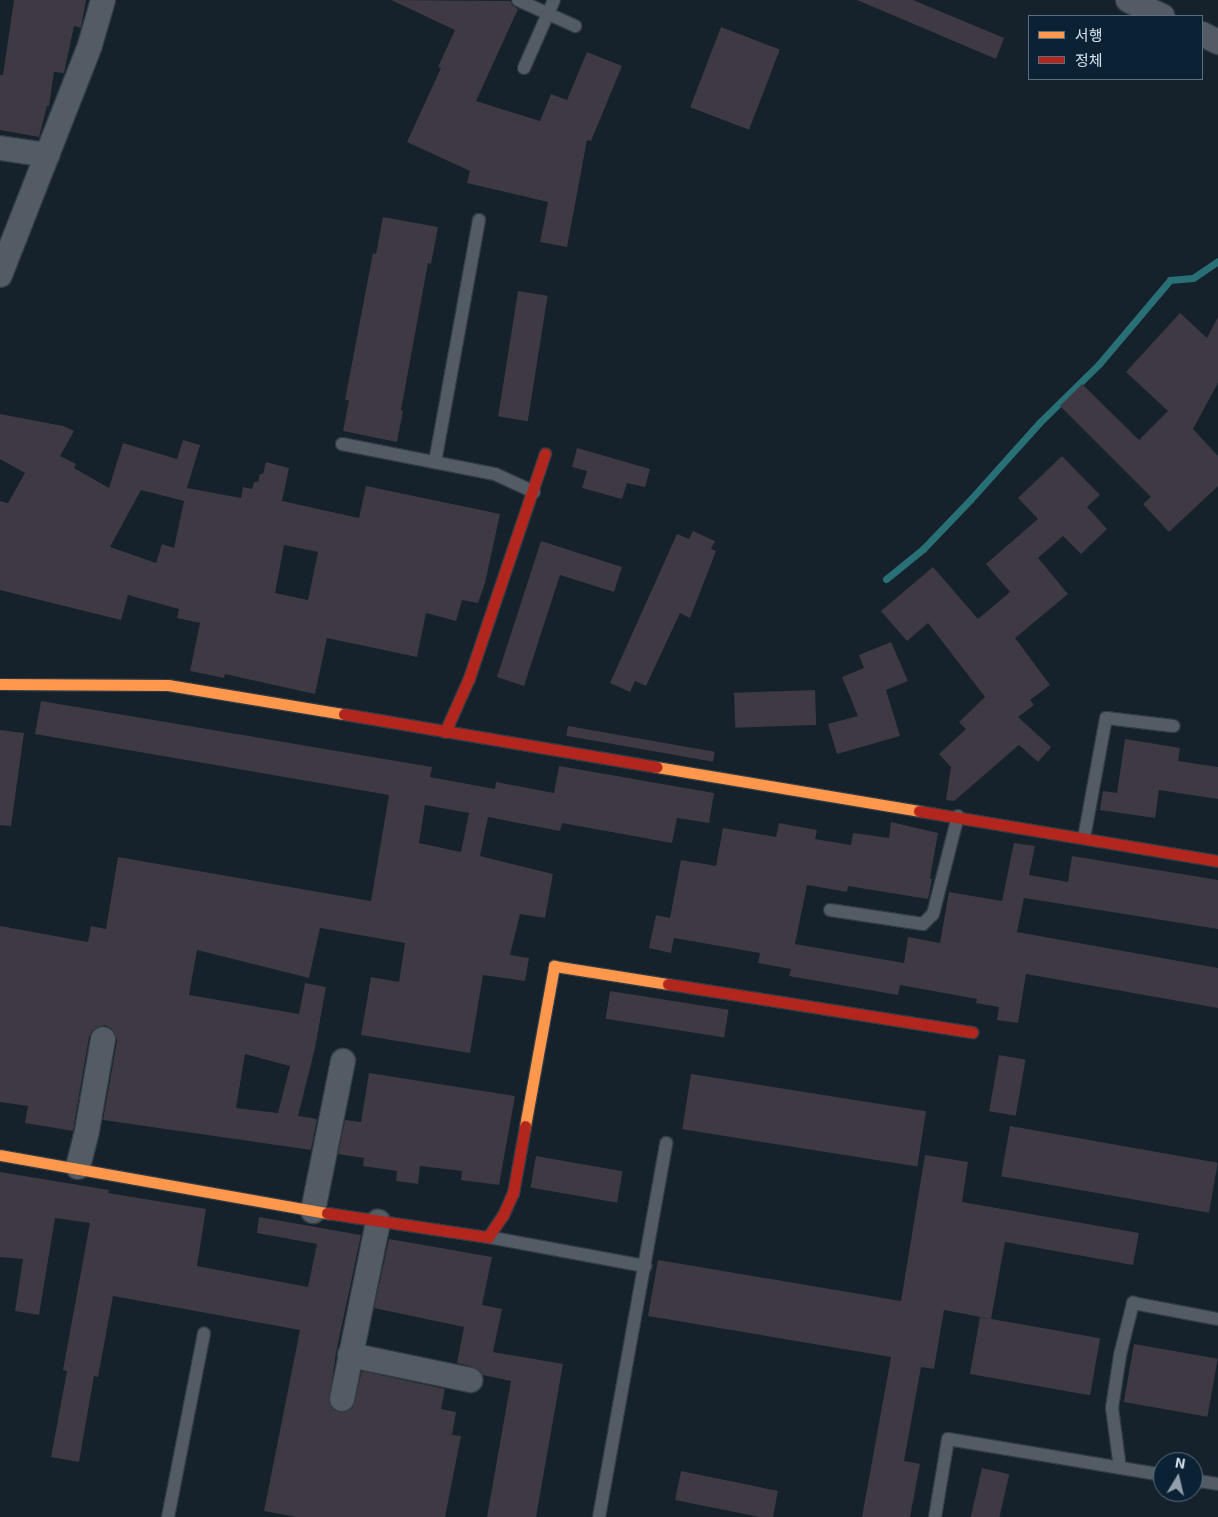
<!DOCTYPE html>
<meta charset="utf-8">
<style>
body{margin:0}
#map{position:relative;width:1218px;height:1517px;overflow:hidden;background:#15212b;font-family:"Exo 2","Noto Sans KR",sans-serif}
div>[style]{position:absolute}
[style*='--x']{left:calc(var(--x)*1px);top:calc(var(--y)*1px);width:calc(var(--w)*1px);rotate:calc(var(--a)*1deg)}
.stream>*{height:7px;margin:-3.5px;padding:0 3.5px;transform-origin:3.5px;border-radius:3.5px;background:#286f76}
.building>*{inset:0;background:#3e3942;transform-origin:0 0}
.roads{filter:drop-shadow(1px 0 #323b43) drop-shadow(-1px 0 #323b43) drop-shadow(0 1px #323b43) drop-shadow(0 -1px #323b43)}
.lane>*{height:12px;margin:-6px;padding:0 6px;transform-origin:6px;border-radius:6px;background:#535c64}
.street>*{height:24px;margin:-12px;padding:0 12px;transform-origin:12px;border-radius:12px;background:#535c64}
.slow>*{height:11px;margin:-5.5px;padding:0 5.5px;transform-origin:5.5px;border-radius:5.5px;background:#ff974d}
.jam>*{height:11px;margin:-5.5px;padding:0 5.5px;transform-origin:5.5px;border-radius:5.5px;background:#b3261e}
span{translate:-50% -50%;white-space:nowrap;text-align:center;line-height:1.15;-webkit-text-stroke:5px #0b2235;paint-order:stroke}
.legend{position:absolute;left:1028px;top:15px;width:175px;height:65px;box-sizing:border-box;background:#0b2235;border:1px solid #5c6f80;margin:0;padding:6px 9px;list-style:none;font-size:15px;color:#d5e3f0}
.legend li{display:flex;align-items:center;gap:10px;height:25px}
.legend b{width:25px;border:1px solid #5c6f80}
.north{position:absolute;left:1153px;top:1452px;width:50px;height:50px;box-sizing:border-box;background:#0b2235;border:1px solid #5c6f80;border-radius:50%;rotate:9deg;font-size:14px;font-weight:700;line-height:20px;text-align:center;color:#d5e3f0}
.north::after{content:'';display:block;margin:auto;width:18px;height:22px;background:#929fab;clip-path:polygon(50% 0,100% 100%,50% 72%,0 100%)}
</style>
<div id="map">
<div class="stream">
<div style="--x:886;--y:579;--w:48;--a:-39"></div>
<div style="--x:923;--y:549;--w:68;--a:-46.2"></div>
<div style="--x:970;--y:500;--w:103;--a:-48.1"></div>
<div style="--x:1039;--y:423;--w:84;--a:-44.5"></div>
<div style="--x:1099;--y:364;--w:110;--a:-49.8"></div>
<div style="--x:1170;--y:280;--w:23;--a:-5"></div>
<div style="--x:1193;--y:278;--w:30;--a:-34"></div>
</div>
<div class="building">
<div style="clip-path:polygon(14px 0,86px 0,81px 28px,74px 26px,64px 73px,54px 72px,49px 106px,47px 106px,39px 137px,0 130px,0 75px,3px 75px)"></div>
<div style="clip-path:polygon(391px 0,510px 1px,512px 5px,518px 9px,476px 101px,540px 121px,551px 94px,567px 100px,587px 52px,622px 66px,591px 141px,587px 140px,567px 247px,540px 242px,548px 202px,467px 183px,470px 171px,407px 142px,441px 68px,438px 67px,455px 30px)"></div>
<div style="clip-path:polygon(857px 0,913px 0,1004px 38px,996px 59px)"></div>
<div style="left:721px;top:27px;width:63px;height:86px;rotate:21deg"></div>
<div style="clip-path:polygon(383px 217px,438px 227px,431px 264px,428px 263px,401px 410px,403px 411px,397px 442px,343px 431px,349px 400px,345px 400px,373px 253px,376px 254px)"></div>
<div style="left:518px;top:291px;width:30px;height:127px;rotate:9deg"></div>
<div style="clip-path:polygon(1180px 313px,1207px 338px,1218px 317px,1218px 383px,1193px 429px,1218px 456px,1218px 486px,1169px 532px,1143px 504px,1151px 497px,1060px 406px,1082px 384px,1139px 440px,1168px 411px,1126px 372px)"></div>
<div style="clip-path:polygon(evenodd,0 414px,63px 426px,74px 431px,60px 456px,76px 464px,74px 468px,109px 488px,123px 443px,177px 459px,183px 440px,200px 445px,187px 488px,241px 498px,243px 487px,252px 489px,254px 482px,258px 482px,260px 474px,263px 474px,266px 462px,289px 468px,282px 501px,359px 518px,366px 486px,500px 514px,485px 583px,478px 603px,462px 600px,456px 621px,426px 613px,417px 657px,327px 638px,315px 694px,225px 674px,224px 678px,190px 671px,200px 623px,177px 618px,179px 609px,128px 595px,121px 620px,0 590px,0 501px,8px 503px,25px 473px,0 459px,0 414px,141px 490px,184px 501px,174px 548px,162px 544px,156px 563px,110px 547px,141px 490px,0 414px,284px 545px,318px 552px,308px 600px,275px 593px,284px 545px)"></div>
<div style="clip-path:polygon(577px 448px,650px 469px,645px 487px,627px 483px,622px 499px,582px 488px,587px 471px,572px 467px)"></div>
<div style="clip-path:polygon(1062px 456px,1100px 495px,1087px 507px,1107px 529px,1081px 554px,1063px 536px,1038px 558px,1068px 594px,1015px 638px,1050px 685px,1030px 700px,1034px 705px,1018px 717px,1051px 747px,1038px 762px,1019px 745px,954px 801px,946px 800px,951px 767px,939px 754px,966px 729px,959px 722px,985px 697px,928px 623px,907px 641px,881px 611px,933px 567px,978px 619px,1010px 592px,986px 564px,1038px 519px,1018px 498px)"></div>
<div style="clip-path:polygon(693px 531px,715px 541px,711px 549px,716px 551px,690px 618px,680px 613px,646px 686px,635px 681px,630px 692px,610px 683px,677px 534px,689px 539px)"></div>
<div style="clip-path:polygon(541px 541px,622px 567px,614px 592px,560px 575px,524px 686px,497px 677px)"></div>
<div style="clip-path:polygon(891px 642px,908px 681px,886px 690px,900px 736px,837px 754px,828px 724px,858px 716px,842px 677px,864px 668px,859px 655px)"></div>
<div style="left:815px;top:690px;width:35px;height:81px;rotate:88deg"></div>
<div style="clip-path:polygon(evenodd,41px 701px,432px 767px,430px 777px,495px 789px,496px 782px,554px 793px,559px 766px,714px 793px,709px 823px,677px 818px,672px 843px,562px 823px,560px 831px,488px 817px,480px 856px,553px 874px,545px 918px,520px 914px,510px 955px,529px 958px,525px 981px,483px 975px,470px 1053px,361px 1035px,371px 977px,399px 982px,405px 943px,320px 928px,309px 978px,197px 950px,189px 995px,299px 1014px,305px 983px,326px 987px,315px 1048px,298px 1116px,317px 1119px,311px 1150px,103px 1120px,117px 1041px,112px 1029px,105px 1025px,93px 1030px,89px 1037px,73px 1131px,25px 1123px,28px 1106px,0 1102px,0 926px,88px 942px,91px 926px,106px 929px,118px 857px,371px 901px,389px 795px,35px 734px,41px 701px,425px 805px,469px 813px,461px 852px,419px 843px,425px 805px,41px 701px,245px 1054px,290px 1066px,278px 1113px,236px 1108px,245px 1054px)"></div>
<div style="left:568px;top:726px;width:149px;height:10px;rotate:10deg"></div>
<div style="clip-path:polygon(0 730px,24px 733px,11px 826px,0 825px)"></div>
<div style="clip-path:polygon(1125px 739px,1180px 748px,1178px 761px,1218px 767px,1218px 799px,1159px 790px,1155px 818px,1100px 810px,1103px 791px,1117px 793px)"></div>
<div style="clip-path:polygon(891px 822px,938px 833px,930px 878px,932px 879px,928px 899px,848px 886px,847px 892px,807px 885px,795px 944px,904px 963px,908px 937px,940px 943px,949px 892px,1002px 901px,1014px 843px,1035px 846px,1029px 875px,1068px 882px,1072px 856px,1218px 880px,1218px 929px,1024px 898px,1017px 932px,1218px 968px,1218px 1008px,1026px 974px,1018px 1023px,997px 1020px,999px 1007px,976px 1003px,977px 999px,900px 985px,898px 995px,789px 976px,791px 969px,758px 963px,760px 953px,674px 938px,671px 953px,649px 948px,656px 915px,670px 918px,681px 860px,716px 866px,723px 828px,776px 837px,779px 823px,817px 830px,815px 839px,851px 845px,853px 833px,889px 838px)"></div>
<div style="left:610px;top:991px;width:120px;height:28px;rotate:9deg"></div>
<div style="left:999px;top:1055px;width:27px;height:57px;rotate:10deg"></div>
<div style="clip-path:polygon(369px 1073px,515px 1096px,499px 1185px,461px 1180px,462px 1171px,420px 1166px,418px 1184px,396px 1181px,397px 1171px,363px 1166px,364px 1158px,338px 1154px,345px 1120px,361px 1122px)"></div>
<div style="left:691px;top:1074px;width:238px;height:56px;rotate:9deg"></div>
<div style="left:1010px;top:1126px;width:211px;height:51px;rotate:10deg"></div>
<div style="clip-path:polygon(925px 1155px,968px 1162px,962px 1202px,1139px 1233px,1133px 1265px,1005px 1242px,991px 1319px,944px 1310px,934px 1369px,921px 1367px,904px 1461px,920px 1464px,910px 1517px,862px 1517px,891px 1357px,648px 1316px,658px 1260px,901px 1301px)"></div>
<div style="left:536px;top:1156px;width:88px;height:32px;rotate:10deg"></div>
<div style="clip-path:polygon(0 1172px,109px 1190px,108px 1193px,206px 1209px,197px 1266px,308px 1287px,317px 1244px,257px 1233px,259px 1217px,361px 1235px,336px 1353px,329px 1403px,333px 1409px,339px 1412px,346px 1412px,352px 1408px,362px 1371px,445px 1389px,441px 1409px,456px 1412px,452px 1435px,461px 1436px,445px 1517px,296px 1517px,264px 1511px,300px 1330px,113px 1296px,98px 1377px,94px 1376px,79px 1462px,51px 1457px,67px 1371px,63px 1370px,90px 1223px,55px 1218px,39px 1315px,15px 1311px,23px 1259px,0 1257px)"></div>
<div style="clip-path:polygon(389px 1239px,492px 1257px,482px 1305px,502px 1309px,493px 1352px,563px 1364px,536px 1517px,487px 1517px,511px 1381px,483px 1375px,473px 1367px,457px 1363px,464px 1327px,374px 1308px)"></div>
<div style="left:980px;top:1317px;width:122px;height:58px;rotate:10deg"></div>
<div style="left:1134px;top:1344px;width:85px;height:59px;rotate:10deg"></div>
<div style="left:982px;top:1468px;width:28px;height:50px;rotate:13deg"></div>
<div style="clip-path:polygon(681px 1471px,778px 1491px,773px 1517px,759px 1517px,675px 1500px)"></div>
</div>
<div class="roads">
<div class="lane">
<div style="--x:518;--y:0;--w:63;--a:24.5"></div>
<div style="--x:524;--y:68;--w:74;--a:-66.2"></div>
<div style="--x:342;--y:444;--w:156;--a:11.1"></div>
<div style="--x:495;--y:474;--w:43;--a:24.8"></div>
<div style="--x:435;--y:462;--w:246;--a:-79.7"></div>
<div style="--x:1084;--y:838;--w:122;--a:-79.6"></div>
<div style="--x:1106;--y:718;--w:68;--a:6.7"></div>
<div style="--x:830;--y:910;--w:94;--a:8.6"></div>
<div style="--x:923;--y:924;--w:14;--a:-45"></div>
<div style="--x:933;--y:914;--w:101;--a:-75.7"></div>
<div style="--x:488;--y:1237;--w:160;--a:10.5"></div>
<div style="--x:1120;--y:1468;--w:61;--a:-97.6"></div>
<div style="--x:1112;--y:1408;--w:54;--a:-81.4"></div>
<div style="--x:1120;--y:1355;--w:54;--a:-76"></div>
<div style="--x:1133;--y:1303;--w:86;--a:10.7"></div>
<div style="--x:1193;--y:1480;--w:25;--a:9"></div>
<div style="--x:168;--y:1517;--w:187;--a:-78.9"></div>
<div style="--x:599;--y:1517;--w:380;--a:-79.8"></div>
<div style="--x:935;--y:1517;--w:79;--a:-80.5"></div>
<div style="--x:948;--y:1439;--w:218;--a:9.5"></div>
</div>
<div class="street">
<div style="--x:1128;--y:0;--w:38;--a:25"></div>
<div style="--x:1202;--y:34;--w:18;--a:27"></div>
<div style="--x:0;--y:148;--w:48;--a:8.5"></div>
<div style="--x:0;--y:275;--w:247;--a:-68.6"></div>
<div style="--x:90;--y:45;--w:47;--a:-73.9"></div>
<div style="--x:78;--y:1167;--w:37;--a:-76"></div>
<div style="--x:87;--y:1131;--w:93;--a:-80.1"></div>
<div style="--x:313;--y:1211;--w:153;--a:-78.7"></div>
<div style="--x:350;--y:1355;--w:123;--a:11.8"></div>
<div style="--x:342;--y:1399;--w:181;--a:-78.5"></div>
</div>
<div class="slow">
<div style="--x:0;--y:684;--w:168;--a:0.3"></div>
<div style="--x:168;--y:685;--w:178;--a:9.4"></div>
<div style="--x:657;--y:767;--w:266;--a:9.5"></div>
<div style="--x:525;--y:1126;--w:163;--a:-79.7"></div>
<div style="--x:554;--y:966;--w:115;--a:9"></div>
<div style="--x:0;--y:1155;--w:332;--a:10.1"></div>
</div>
<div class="jam">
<div style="--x:344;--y:714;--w:317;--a:9.6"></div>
<div style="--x:445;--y:732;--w:59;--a:-66"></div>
<div style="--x:469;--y:678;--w:237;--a:-71.3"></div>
<div style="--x:919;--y:811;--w:303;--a:9.5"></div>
<div style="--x:668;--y:984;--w:308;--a:9"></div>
<div style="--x:327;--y:1213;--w:163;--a:8.5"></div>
<div style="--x:488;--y:1237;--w:27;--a:-56"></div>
<div style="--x:503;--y:1215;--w:24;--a:-66"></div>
<div style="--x:513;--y:1193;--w:68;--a:-79.8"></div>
</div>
</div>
<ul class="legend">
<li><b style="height:6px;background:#ff974d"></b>서행</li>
<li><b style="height:6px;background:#b3261e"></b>정체</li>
</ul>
<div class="north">N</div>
</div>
